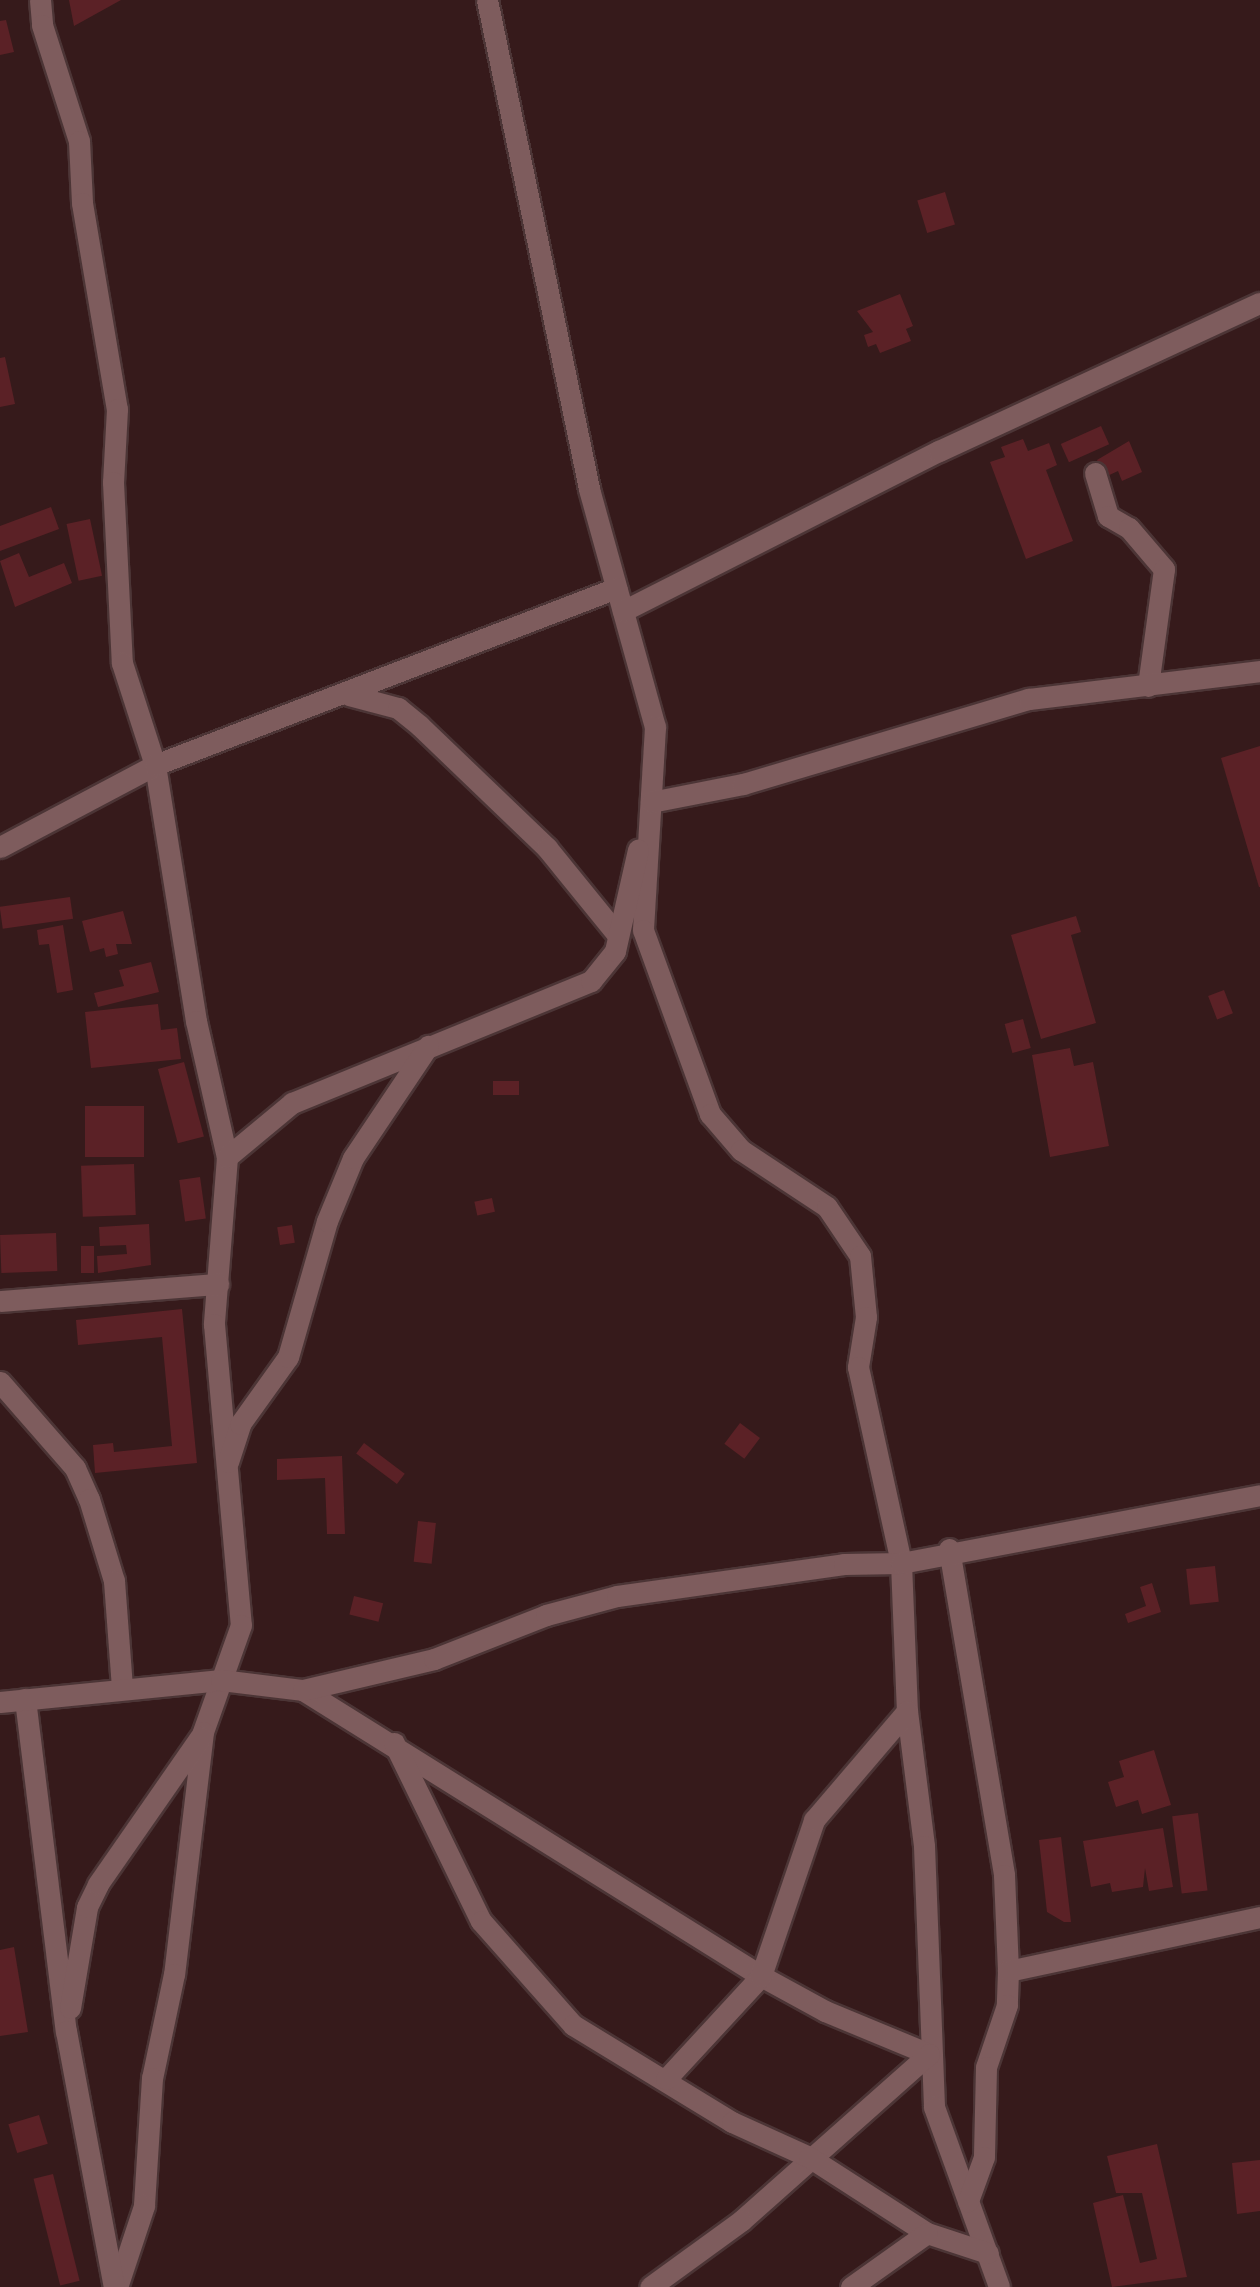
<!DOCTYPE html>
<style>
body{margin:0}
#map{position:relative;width:1260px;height:2287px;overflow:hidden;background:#361a1b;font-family:Poppins,sans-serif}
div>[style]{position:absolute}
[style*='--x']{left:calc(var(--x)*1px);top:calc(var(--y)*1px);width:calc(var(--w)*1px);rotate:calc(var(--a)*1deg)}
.building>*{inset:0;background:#5b2126;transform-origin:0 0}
.roads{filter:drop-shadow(2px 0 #4c3536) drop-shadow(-2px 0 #4c3536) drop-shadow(0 2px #4c3536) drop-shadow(0 -2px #4c3536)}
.street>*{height:21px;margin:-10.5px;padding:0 10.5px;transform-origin:10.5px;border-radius:10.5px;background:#7e5c5d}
span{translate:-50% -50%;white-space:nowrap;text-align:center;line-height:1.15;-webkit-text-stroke:6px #361a1b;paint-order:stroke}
</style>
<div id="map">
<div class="building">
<div style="clip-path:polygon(69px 0,121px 0,74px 26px)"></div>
<div style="clip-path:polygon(6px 20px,14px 52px,0 55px,0 21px)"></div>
<div style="left:945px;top:192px;width:34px;height:29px;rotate:73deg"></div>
<div style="clip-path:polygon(900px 294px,913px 326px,906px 329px,911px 341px,880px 353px,876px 344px,868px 347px,864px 335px,873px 332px,857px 311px)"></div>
<div style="clip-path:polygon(5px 357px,15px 404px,0 407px,0 358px)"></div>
<div style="left:1101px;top:426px;width:20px;height:44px;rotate:66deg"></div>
<div style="clip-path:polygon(1023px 439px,1028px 451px,1049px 443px,1057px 465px,1046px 470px,1073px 541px,1026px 559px,990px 462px,1005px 457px,1001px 447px)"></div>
<div style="clip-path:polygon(1129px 441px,1142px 472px,1122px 481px,1118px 471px,1105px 477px,1097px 460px)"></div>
<div style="clip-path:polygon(51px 507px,59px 529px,0 551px,0 526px)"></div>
<div style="left:90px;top:519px;width:58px;height:24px;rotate:78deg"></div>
<div style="clip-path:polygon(19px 553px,29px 577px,64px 563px,72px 583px,15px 607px,0 561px)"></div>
<div style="clip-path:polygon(1260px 746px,1260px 887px,1259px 887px,1221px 758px)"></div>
<div style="left:70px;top:897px;width:22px;height:71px;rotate:82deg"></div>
<div style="clip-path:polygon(123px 911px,132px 944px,116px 944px,118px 954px,106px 957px,104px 948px,90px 952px,82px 921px)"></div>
<div style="clip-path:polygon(1076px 916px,1081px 932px,1071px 935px,1096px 1023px,1041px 1039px,1011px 935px)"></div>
<div style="clip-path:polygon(63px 925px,73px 990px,57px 993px,49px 944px,39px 945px,37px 930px)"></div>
<div style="clip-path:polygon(151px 962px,159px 992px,98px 1007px,94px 993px,124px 986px,119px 970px)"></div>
<div style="left:1224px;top:990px;width:25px;height:17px;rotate:69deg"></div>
<div style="clip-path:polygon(158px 1004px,161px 1030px,177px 1028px,181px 1059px,91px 1068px,85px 1012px)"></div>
<div style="left:1023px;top:1019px;width:30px;height:19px;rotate:75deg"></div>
<div style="clip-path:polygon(1070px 1048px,1074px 1066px,1093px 1062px,1109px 1146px,1050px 1157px,1032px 1055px)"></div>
<div style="left:184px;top:1062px;width:77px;height:27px;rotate:75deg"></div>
<div style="left:493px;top:1081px;width:26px;height:14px"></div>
<div style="left:85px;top:1106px;width:59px;height:51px"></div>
<div style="left:134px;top:1164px;width:51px;height:53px;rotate:88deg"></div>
<div style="left:200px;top:1177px;width:42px;height:21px;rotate:82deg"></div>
<div style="left:492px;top:1198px;width:14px;height:18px;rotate:78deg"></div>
<div style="clip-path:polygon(149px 1224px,151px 1265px,98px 1273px,97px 1256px,127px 1254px,126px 1245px,100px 1246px,99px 1227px)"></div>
<div style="left:292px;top:1225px;width:18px;height:15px;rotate:81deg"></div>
<div style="left:56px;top:1233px;width:38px;height:56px;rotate:88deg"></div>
<div style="left:94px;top:1246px;width:27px;height:13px;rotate:90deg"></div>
<div style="clip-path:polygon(182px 1309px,197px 1463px,95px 1473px,93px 1445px,113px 1443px,114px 1452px,172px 1446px,162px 1337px,78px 1345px,76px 1320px)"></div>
<div style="left:740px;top:1423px;width:25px;height:26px;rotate:37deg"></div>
<div style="left:364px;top:1443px;width:51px;height:13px;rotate:37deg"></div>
<div style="clip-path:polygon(342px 1456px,345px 1534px,327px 1534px,325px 1478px,277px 1480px,277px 1459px)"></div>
<div style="left:418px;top:1521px;width:18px;height:41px;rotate:6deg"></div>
<div style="left:1215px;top:1566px;width:36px;height:29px;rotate:84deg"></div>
<div style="clip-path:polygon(1152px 1583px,1161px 1612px,1128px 1623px,1125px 1614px,1146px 1606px,1140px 1587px)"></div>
<div style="left:354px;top:1596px;width:30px;height:19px;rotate:14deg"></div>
<div style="clip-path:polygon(1154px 1750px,1171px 1805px,1142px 1814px,1138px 1800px,1116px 1807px,1108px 1782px,1124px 1777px,1119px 1761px)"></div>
<div style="left:1198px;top:1813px;width:78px;height:26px;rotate:83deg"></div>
<div style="clip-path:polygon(1163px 1828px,1173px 1887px,1149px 1891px,1145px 1868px,1143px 1887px,1112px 1892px,1110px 1883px,1091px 1887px,1083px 1841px)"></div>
<div style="clip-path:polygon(1061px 1837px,1071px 1922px,1064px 1922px,1047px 1912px,1039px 1840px)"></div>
<div style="clip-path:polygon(14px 1947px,28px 2032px,0 2036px,0 1950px)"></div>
<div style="left:39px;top:2115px;width:30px;height:32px;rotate:73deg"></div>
<div style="clip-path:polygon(1157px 2144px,1187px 2277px,1112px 2287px,1093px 2203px,1123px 2195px,1140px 2263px,1157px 2259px,1142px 2193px,1116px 2193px,1107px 2156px)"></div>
<div style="clip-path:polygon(1260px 2160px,1260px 2211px,1237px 2214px,1232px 2163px)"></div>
<div style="left:53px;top:2174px;width:110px;height:20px;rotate:76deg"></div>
</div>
<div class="roads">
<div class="street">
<div style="--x:40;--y:0;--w:25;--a:85"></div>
<div style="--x:42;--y:25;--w:122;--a:72.3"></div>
<div style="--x:79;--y:141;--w:62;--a:87.2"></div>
<div style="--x:82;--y:203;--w:209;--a:80.4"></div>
<div style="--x:117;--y:409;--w:73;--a:93.1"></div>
<div style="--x:113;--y:482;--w:181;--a:87.2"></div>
<div style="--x:122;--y:663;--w:107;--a:72.1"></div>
<div style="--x:155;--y:765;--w:259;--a:80.9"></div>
<div style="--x:196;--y:1021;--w:139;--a:77.2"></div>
<div style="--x:227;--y:1157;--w:168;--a:94.5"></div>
<div style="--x:214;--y:1324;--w:302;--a:84.9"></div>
<div style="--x:241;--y:1625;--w:114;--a:109.6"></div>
<div style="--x:203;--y:1732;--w:244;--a:96.8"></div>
<div style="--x:174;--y:1974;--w:106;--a:101.9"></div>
<div style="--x:152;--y:2078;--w:128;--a:93.6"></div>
<div style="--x:144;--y:2206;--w:85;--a:108.4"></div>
<div style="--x:487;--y:0;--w:500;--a:78.2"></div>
<div style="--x:589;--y:489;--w:247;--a:74.5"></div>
<div style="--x:655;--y:727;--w:203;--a:93.4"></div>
<div style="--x:643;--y:930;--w:196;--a:70"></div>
<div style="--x:710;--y:1114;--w:48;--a:49.3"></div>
<div style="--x:741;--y:1150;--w:103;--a:33.5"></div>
<div style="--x:827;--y:1207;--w:59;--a:56"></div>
<div style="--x:860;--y:1256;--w:61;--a:84.4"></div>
<div style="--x:866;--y:1317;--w:51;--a:99.1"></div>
<div style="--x:858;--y:1367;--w:201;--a:77.6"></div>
<div style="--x:901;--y:1563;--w:148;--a:87.7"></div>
<div style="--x:907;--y:1711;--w:136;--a:82.8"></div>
<div style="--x:924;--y:1846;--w:261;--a:87.8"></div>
<div style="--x:934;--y:2107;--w:191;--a:70.1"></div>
<div style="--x:1095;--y:473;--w:45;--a:73.2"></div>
<div style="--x:1108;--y:516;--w:24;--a:30"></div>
<div style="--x:1129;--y:528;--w:54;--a:49.5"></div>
<div style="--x:1164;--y:569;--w:118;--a:97.8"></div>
<div style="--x:623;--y:611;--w:354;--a:-26.9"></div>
<div style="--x:939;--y:451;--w:353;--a:-24.8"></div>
<div style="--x:349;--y:695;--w:51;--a:14.9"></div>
<div style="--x:398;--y:708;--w:28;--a:39"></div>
<div style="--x:420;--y:726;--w:176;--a:43.8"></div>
<div style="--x:547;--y:848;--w:111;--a:50.9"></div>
<div style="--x:651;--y:802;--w:94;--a:-11.1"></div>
<div style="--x:743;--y:784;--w:298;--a:-16.6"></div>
<div style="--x:1029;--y:699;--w:233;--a:-6.9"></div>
<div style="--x:0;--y:847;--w:175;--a:-27.9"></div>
<div style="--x:155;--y:765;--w:494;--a:-21"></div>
<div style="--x:227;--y:1157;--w:85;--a:-39.7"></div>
<div style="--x:292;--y:1103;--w:323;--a:-22.2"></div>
<div style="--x:591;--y:981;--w:38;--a:-51"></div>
<div style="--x:615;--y:951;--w:104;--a:-77.2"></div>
<div style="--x:0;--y:1301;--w:219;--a:-4.5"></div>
<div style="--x:0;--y:1382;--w:114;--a:48.9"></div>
<div style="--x:75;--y:1468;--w:34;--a:66"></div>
<div style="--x:89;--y:1499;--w:86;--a:73"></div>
<div style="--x:114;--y:1581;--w:107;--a:85.7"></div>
<div style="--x:228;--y:1462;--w:40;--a:-72"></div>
<div style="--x:240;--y:1424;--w:82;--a:-54.4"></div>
<div style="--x:288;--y:1357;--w:141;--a:-74"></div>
<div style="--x:327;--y:1221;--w:68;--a:-67.6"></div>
<div style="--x:353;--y:1158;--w:135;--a:-56.2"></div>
<div style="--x:949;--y:1549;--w:331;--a:80.4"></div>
<div style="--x:1004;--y:1875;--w:96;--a:87.6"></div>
<div style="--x:1008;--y:1971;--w:34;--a:92"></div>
<div style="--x:1007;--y:2005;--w:65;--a:108.7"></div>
<div style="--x:986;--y:2067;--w:90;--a:91.3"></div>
<div style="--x:984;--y:2157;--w:47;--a:110"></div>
<div style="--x:303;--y:1690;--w:540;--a:31.98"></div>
<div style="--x:761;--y:1976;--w:73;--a:28.7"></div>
<div style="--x:825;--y:2011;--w:113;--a:22.5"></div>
<div style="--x:929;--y:2054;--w:251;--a:138.4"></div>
<div style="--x:741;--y:2221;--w:112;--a:144"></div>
<div style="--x:25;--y:1699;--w:335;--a:83"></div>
<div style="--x:66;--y:2031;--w:260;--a:79.4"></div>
<div style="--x:0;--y:1702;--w:222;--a:-5.7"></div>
<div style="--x:221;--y:1680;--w:83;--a:7"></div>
<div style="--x:303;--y:1690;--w:135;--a:-13.3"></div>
<div style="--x:434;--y:1659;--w:120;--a:-21.4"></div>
<div style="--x:546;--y:1615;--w:73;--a:-15"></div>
<div style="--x:617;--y:1596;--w:229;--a:-8"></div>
<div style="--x:844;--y:1564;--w:57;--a:-1"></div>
<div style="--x:901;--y:1563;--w:365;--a:-10.7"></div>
<div style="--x:394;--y:1743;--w:198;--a:64"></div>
<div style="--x:481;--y:1921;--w:139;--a:48.5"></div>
<div style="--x:573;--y:2025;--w:186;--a:31.4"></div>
<div style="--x:732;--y:2122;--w:85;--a:24.4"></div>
<div style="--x:809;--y:2157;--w:140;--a:32.8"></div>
<div style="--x:927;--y:2233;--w:64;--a:18.2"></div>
<div style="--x:1008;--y:1971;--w:258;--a:-12.1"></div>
<div style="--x:70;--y:2008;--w:102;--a:-80.4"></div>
<div style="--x:87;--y:1907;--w:25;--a:-64"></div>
<div style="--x:98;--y:1884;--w:179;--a:-55.2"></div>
<div style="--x:666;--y:2079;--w:140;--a:-47.3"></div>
<div style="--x:761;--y:1976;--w:165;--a:-71.2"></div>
<div style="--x:814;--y:1820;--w:143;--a:-49.5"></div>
<div style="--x:851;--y:2287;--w:93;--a:-35.4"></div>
</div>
</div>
</div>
